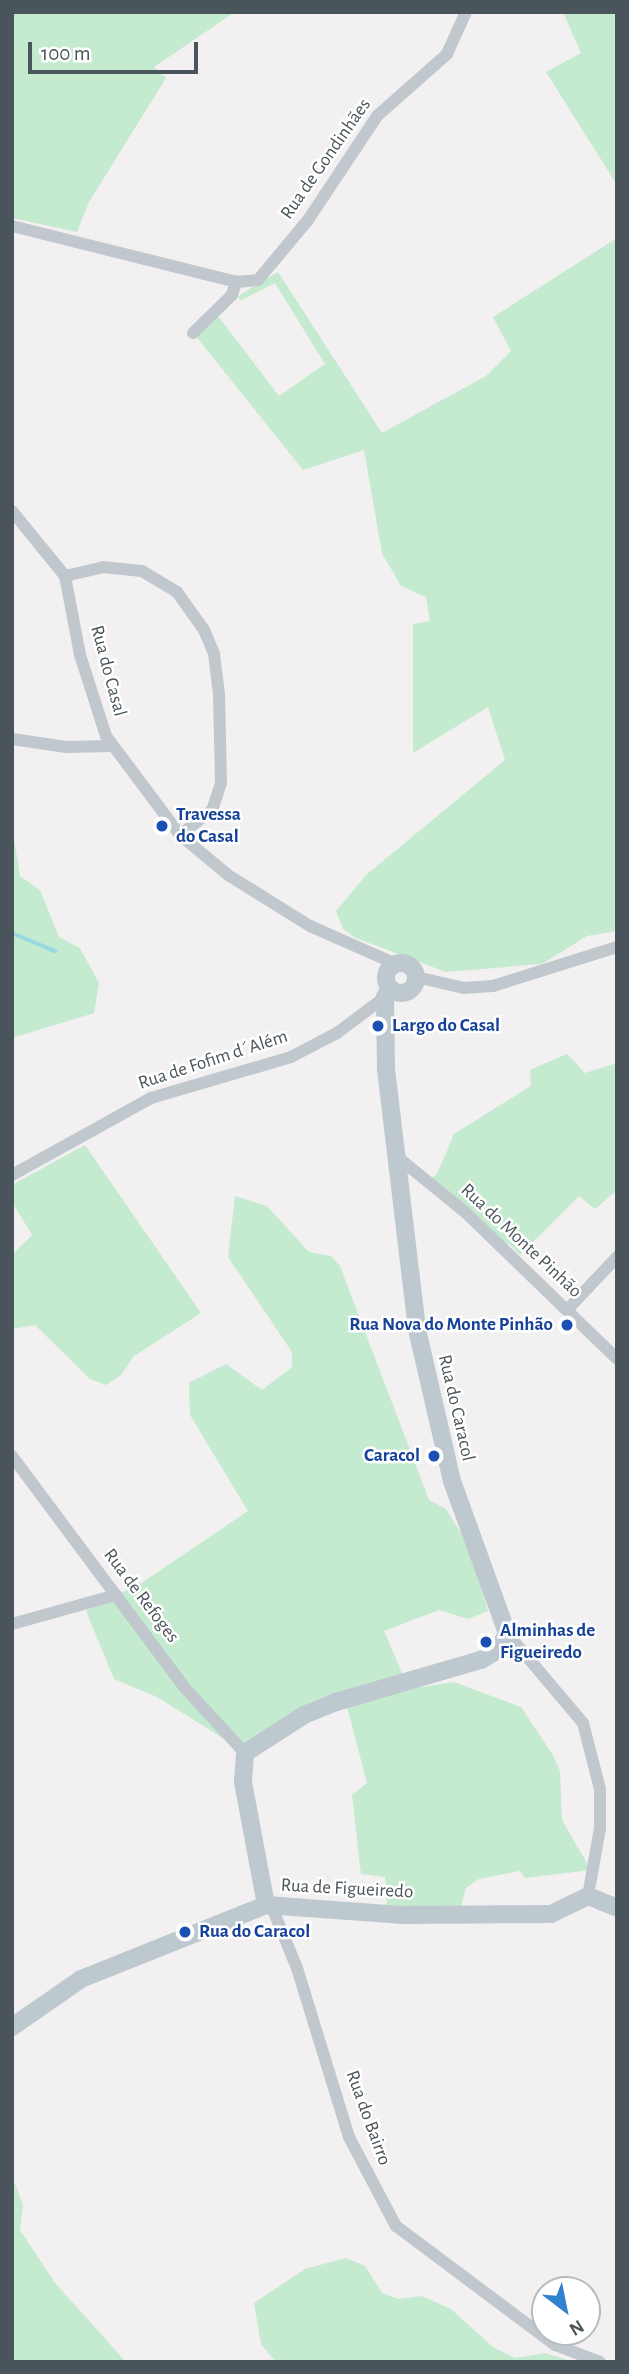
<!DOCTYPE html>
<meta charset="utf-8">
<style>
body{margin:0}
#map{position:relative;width:629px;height:2374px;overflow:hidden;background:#f2f0f0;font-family:"Alegreya Sans",sans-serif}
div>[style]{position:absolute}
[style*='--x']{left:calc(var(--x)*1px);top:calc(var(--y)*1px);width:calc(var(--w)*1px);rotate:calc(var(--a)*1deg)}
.green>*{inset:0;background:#c4eacf}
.stream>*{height:3.5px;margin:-1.75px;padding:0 1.75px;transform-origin:1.75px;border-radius:1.75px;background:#97d9e2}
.street>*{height:12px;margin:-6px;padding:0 6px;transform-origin:6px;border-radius:6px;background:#c0c8cd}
.secondary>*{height:18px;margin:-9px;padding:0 9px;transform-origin:9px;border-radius:9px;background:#bec8cf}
.secondary>.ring{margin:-9px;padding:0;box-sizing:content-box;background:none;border:18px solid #bec8cf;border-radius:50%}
.dots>*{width:19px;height:19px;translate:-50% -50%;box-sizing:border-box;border:4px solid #fff;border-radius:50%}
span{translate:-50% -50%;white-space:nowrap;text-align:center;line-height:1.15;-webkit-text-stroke:5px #fff;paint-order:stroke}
.street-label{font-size:19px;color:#4a555b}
.transit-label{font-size:19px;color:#164399;font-weight:700}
.left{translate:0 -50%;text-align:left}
.right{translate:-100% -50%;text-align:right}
.frame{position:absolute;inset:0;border:14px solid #4a555b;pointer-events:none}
.north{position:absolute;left:531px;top:2276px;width:70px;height:70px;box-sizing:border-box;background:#fff;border:2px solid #b7bbbd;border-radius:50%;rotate:148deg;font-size:19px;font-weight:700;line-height:28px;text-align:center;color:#4a555b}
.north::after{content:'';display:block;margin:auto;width:24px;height:32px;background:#2f83cd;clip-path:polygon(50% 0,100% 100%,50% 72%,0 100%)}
.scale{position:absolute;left:28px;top:42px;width:170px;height:32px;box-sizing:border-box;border:4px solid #4a555b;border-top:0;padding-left:9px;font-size:21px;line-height:24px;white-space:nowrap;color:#4a555b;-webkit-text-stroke:5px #fff;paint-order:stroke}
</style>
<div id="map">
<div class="green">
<div style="clip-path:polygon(12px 12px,235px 12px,154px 67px,166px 78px,89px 202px,77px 232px,12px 218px)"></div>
<div style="clip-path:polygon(563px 12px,617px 12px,617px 185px,546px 72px,581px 53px)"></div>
<div style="clip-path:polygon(617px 238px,617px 931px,587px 936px,542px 964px,446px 972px,356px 938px,343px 929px,336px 911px,366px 875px,505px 760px,488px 707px,413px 753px,413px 624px,430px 621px,426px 597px,401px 586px,382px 553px,364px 450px,303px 470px,195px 335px,218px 316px,279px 396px,325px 364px,275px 283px,240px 301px,238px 296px,278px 272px,382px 433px,486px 376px,511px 351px,493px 317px)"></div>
<div style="clip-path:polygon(12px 826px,20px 876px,40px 890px,59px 937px,80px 948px,99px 983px,94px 1013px,12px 1038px)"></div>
<div style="clip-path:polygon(567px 1054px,585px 1073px,617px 1063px,617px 1190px,595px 1209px,579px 1196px,520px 1255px,508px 1243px,502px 1248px,428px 1181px,437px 1174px,454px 1134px,531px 1086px,530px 1070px)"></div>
<div style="clip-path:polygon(85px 1145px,201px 1313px,134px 1356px,121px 1375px,106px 1385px,90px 1379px,35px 1325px,12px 1329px,12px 1255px,32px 1235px,12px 1202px,12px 1185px)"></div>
<div style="clip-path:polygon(235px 1196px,267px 1206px,309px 1252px,331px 1256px,340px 1266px,429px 1500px,446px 1509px,470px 1548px,488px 1611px,468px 1619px,439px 1610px,384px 1631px,409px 1689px,454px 1682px,521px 1707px,553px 1755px,560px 1772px,562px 1820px,591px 1870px,525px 1878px,520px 1871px,479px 1879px,466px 1888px,460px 1910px,387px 1910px,385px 1877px,361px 1874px,352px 1795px,367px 1783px,344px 1695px,245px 1752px,157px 1697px,114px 1679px,86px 1611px,143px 1582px,248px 1511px,190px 1415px,189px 1383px,226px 1364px,262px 1390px,292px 1367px,292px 1352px,228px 1257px)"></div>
<div style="clip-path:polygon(12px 2176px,23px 2205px,20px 2230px,55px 2283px,126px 2362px,12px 2362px)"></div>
<div style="clip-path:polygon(346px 2258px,365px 2266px,382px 2293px,399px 2299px,422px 2296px,451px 2309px,493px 2347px,515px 2358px,545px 2353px,574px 2362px,276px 2362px,261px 2344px,254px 2303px,305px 2269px)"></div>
</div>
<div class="stream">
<div style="--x:12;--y:933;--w:47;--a:22.7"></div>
</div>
<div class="street">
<div style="--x:12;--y:226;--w:231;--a:14"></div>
<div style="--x:236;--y:282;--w:22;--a:-5"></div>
<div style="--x:258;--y:280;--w:78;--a:-50.2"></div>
<div style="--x:308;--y:220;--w:125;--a:-56.4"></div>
<div style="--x:377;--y:116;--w:94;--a:-41.5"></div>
<div style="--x:447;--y:54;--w:46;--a:-65.7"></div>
<div style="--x:193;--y:333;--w:54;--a:-44.3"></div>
<div style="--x:232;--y:295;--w:14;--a:-73"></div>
<div style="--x:12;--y:511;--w:84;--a:50.8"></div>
<div style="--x:65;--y:576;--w:80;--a:79.2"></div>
<div style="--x:80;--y:655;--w:85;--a:72.2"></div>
<div style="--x:106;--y:736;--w:124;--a:53.2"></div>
<div style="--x:180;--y:835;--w:62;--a:39.8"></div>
<div style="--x:228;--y:875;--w:97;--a:31.9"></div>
<div style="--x:310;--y:926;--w:94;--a:23.8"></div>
<div style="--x:65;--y:576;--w:39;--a:-13"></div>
<div style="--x:103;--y:567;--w:39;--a:6"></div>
<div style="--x:142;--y:571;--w:41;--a:31"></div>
<div style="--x:177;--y:592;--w:47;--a:54.6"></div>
<div style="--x:204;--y:630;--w:26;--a:67"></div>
<div style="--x:214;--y:654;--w:40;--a:82.9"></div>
<div style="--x:219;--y:694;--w:89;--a:88.7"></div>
<div style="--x:221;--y:783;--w:28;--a:108"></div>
<div style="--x:212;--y:810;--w:41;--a:142"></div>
<div style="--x:12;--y:739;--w:55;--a:8.4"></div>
<div style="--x:66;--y:747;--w:46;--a:-1.2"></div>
<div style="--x:416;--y:977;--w:49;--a:12.9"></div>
<div style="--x:464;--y:988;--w:29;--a:-4"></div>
<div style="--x:493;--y:986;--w:130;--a:-17.5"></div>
<div style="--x:395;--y:1155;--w:90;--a:39.2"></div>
<div style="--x:465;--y:1212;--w:211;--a:44"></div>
<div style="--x:12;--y:1175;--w:159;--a:-29"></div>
<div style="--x:151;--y:1098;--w:146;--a:-16.3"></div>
<div style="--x:291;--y:1057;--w:52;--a:-27.6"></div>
<div style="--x:337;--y:1033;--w:60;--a:-36.9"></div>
<div style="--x:567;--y:1310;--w:73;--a:-46.7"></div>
<div style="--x:12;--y:1456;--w:288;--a:53.3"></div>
<div style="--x:184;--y:1687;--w:90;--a:47.3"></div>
<div style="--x:12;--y:1624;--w:108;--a:-15.6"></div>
<div style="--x:507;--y:1633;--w:118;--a:49.8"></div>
<div style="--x:583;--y:1723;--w:68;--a:75.6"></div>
<div style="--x:600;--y:1789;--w:39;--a:90"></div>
<div style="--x:600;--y:1828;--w:69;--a:100"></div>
<div style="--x:271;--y:1905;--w:68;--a:67.6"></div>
<div style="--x:297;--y:1968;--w:177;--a:72.9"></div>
<div style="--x:349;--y:2137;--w:101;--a:62.2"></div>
<div style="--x:396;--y:2226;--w:199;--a:36.8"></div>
<div style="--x:555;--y:2345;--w:48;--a:20.7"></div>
</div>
<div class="secondary">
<div class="ring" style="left:386px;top:963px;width:12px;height:12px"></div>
<div style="--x:266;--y:1905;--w:125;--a:-100.6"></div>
<div style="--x:243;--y:1782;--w:29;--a:-86"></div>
<div style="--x:245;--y:1753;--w:70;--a:-32.8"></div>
<div style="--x:304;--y:1715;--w:35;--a:-22"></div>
<div style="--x:336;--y:1702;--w:151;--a:-16.2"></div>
<div style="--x:481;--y:1660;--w:21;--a:-31"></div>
<div style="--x:499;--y:1649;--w:18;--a:-63"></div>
<div style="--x:507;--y:1633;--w:162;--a:-109.9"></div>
<div style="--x:452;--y:1481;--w:156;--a:-103"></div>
<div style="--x:417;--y:1329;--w:262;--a:-96.8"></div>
<div style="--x:386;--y:1069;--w:72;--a:-90.8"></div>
<div style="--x:385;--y:997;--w:9;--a:-58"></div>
<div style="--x:12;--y:2027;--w:84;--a:-34.8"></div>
<div style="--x:81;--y:1979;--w:199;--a:-21.8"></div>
<div style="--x:266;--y:1905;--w:135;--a:4.2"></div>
<div style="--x:401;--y:1915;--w:150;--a:-0.4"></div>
<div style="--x:551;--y:1914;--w:41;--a:-25.9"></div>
<div style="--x:588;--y:1896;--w:31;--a:22"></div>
</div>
<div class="dots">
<div style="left:162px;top:826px;background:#1a4fb4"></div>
<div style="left:378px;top:1026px;background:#1a4fb4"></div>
<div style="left:567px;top:1325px;background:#1a4fb4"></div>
<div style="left:434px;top:1456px;background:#1a4fb4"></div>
<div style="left:486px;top:1642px;background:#1a4fb4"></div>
<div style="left:185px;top:1932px;background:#1a4fb4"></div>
</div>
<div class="street-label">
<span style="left:326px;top:159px;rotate:-55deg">Rua de Gondinhães</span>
<span style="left:108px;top:671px;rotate:75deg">Rua do Casal</span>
<span style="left:213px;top:1060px;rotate:-18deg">Rua de Fofim d´Além</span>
<span style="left:521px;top:1241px;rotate:43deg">Rua do Monte Pinhão</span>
<span style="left:456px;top:1408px;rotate:77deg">Rua do Caracol</span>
<span style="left:141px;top:1596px;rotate:53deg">Rua de Refoges</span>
<span style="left:347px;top:1889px;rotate:3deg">Rua de Figueiredo</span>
<span style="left:368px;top:2118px;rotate:70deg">Rua do Bairro</span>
</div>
<div class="transit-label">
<span class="left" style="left:176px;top:826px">Travessa<br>do Casal</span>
<span class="left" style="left:392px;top:1026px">Largo do Casal</span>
<span class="right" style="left:553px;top:1325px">Rua Nova do Monte Pinhão</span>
<span class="right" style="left:420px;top:1456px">Caracol</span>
<span class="left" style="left:500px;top:1642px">Alminhas de<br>Figueiredo</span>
<span class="left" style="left:199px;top:1932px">Rua do Caracol</span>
</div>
<div class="frame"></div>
<div class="north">N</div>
<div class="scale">100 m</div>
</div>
